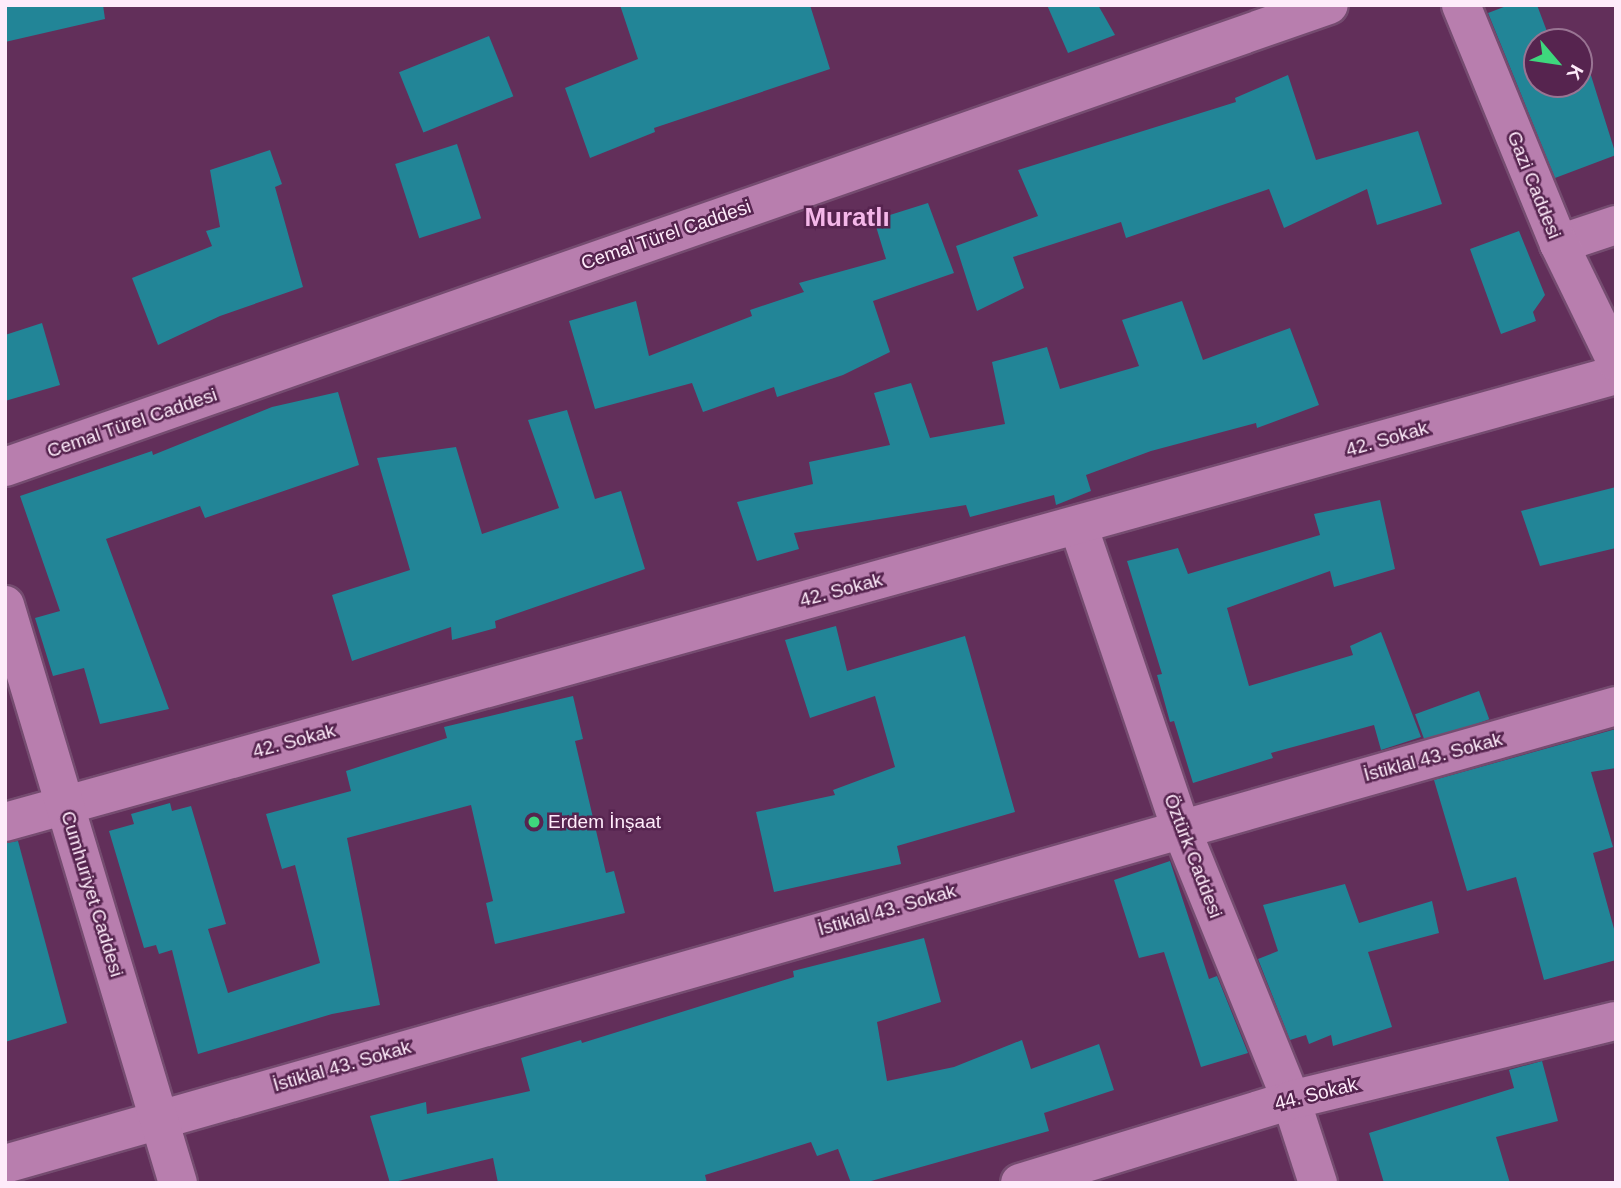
<!DOCTYPE html>
<meta charset="utf-8">
<style>
body{margin:0}
#map{position:relative;width:1621px;height:1188px;overflow:hidden;background:#622f5a;font-family:Arial,sans-serif}
div>[style]{position:absolute}
[style*='--x']{left:calc(var(--x)*1px);top:calc(var(--y)*1px);width:calc(var(--w)*1px);rotate:calc(var(--a)*1deg)}
.building>*{inset:0;background:#228597;transform-origin:0 0}
.roads{filter:drop-shadow(2px 0 #754c70) drop-shadow(-2px 0 #754c70) drop-shadow(0 2px #754c70) drop-shadow(0 -2px #754c70)}
.minor>*{height:38px;margin:-19px;padding:0 19px;transform-origin:19px;border-radius:19px;background:#b87eae}
.tertiary>*{height:38px;margin:-19px;padding:0 19px;transform-origin:19px;border-radius:19px;background:#b87eae}
.dots>*{width:19px;height:19px;translate:-50% -50%;box-sizing:border-box;border:4px solid #56244f;border-radius:50%}
span{translate:-50% -50%;white-space:nowrap;text-align:center;line-height:1.15;-webkit-text-stroke:5px #56244f;paint-order:stroke}
.street-label{font-size:19px;color:#feebfa}
.poi-label{font-size:19px;color:#feebfa}
.left{translate:0 -50%;text-align:left}
.district-label{font-size:26px;color:#f4b7e9;font-weight:700}
.frame{position:absolute;inset:0;border:7px solid #feebfa;pointer-events:none}
.north{position:absolute;left:1523px;top:28px;width:70px;height:70px;box-sizing:border-box;background:#56244f;border:2px solid #997493;border-radius:50%;rotate:119deg;font-size:19px;font-weight:700;line-height:28px;text-align:center;color:#feebfa}
.north::after{content:'';display:block;margin:auto;width:24px;height:32px;background:#3ed77d;clip-path:polygon(50% 0,100% 100%,50% 72%,0 100%)}
</style>
<div id="map">
<div class="building">
<div style="clip-path:polygon(5px 5px,103px 5px,105px 19px,5px 42px)"></div>
<div style="clip-path:polygon(620px 5px,810px 5px,830px 69px,654px 128px,655px 132px,590px 158px,565px 88px,638px 59px)"></div>
<div style="clip-path:polygon(1047px 5px,1098px 5px,1115px 35px,1068px 53px)"></div>
<div style="clip-path:polygon(1509px 5px,1537px 5px,1551px 42px,1537px 42px,1537px 84px,1579px 84px,1579px 69px,1588px 66px,1616px 155px,1555px 178px,1488px 13px)"></div>
<div style="left:489px;top:36px;width:65px;height:97px;rotate:68deg"></div>
<div style="clip-path:polygon(1288px 75px,1316px 160px,1418px 131px,1442px 204px,1377px 225px,1367px 189px,1284px 228px,1269px 189px,1126px 238px,1121px 222px,1013px 257px,1024px 288px,977px 311px,956px 246px,1038px 216px,1018px 170px,1236px 102px,1235px 98px)"></div>
<div style="left:457px;top:144px;width:78px;height:65px;rotate:72deg"></div>
<div style="clip-path:polygon(270px 150px,282px 184px,275px 187px,303px 287px,220px 316px,158px 345px,132px 278px,212px 246px,206px 231px,220px 227px,210px 170px)"></div>
<div style="clip-path:polygon(928px 203px,954px 273px,873px 301px,890px 352px,843px 375px,777px 397px,774px 387px,703px 412px,692px 383px,595px 409px,569px 321px,636px 301px,649px 356px,752px 316px,750px 310px,804px 292px,799px 283px,886px 259px,874px 220px)"></div>
<div style="clip-path:polygon(1519px 231px,1545px 295px,1533px 312px,1536px 321px,1501px 334px,1470px 249px)"></div>
<div style="clip-path:polygon(1182px 301px,1203px 360px,1290px 328px,1319px 405px,1257px 428px,1256px 423px,1151px 451px,1086px 475px,1091px 491px,1056px 505px,1054px 495px,970px 517px,966px 505px,794px 533px,799px 549px,757px 561px,737px 502px,813px 484px,809px 462px,890px 445px,874px 393px,911px 383px,930px 438px,1005px 424px,992px 362px,1047px 347px,1060px 389px,1139px 366px,1122px 320px)"></div>
<div style="clip-path:polygon(42px 323px,60px 385px,5px 401px,5px 335px)"></div>
<div style="clip-path:polygon(338px 392px,359px 465px,205px 518px,200px 506px,106px 539px,169px 709px,100px 724px,84px 668px,53px 676px,35px 618px,60px 611px,20px 496px,152px 451px,153px 455px,272px 407px)"></div>
<div style="clip-path:polygon(567px 410px,595px 499px,621px 491px,645px 569px,495px 621px,496px 628px,452px 640px,451px 627px,352px 661px,332px 595px,410px 570px,377px 458px,456px 447px,482px 534px,559px 508px,528px 420px)"></div>
<div style="clip-path:polygon(1616px 487px,1616px 548px,1540px 566px,1521px 511px)"></div>
<div style="clip-path:polygon(1380px 500px,1395px 569px,1334px 587px,1330px 571px,1227px 608px,1249px 686px,1353px 655px,1350px 646px,1381px 632px,1421px 737px,1381px 750px,1374px 725px,1271px 753px,1273px 758px,1193px 783px,1174px 721px,1170px 722px,1157px 675px,1162px 674px,1127px 561px,1178px 548px,1188px 574px,1320px 535px,1314px 514px)"></div>
<div style="clip-path:polygon(836px 626px,847px 671px,965px 636px,1015px 812px,897px 846px,901px 864px,774px 892px,756px 812px,835px 795px,833px 790px,895px 767px,875px 696px,810px 718px,785px 640px)"></div>
<div style="left:1479px;top:691px;width:30px;height:68px;rotate:70deg"></div>
<div style="clip-path:polygon(573px 696px,583px 739px,575px 741px,606px 873px,614px 871px,625px 913px,495px 944px,486px 903px,493px 901px,471px 805px,347px 838px,380px 1005px,332px 1014px,198px 1054px,172px 950px,159px 954px,156px 945px,144px 948px,109px 831px,134px 824px,131px 814px,170px 803px,172px 811px,191px 806px,226px 924px,208px 929px,228px 993px,320px 963px,295px 865px,282px 869px,266px 814px,351px 791px,346px 771px,447px 738px,444px 727px)"></div>
<div style="clip-path:polygon(1616px 729px,1616px 768px,1591px 772px,1613px 847px,1593px 853px,1616px 936px,1616px 960px,1544px 980px,1516px 877px,1467px 891px,1434px 780px)"></div>
<div style="clip-path:polygon(18px 841px,67px 1023px,5px 1042px,5px 843px)"></div>
<div style="clip-path:polygon(1170px 861px,1209px 979px,1217px 976px,1248px 1053px,1201px 1067px,1164px 952px,1139px 958px,1114px 880px)"></div>
<div style="clip-path:polygon(1345px 884px,1359px 923px,1432px 901px,1439px 933px,1368px 952px,1392px 1027px,1333px 1046px,1331px 1035px,1309px 1044px,1306px 1035px,1290px 1040px,1258px 959px,1278px 951px,1263px 905px)"></div>
<div style="clip-path:polygon(924px 938px,941px 1002px,877px 1022px,887px 1081px,954px 1067px,1022px 1040px,1031px 1069px,1099px 1044px,1114px 1090px,1044px 1113px,1049px 1131px,864px 1183px,851px 1183px,838px 1149px,817px 1156px,811px 1142px,705px 1175px,707px 1183px,498px 1183px,493px 1158px,390px 1183px,370px 1116px,426px 1102px,427px 1114px,530px 1091px,521px 1058px,581px 1040px,582px 1043px,794px 977px,793px 971px)"></div>
<div style="clip-path:polygon(1542px 1061px,1558px 1121px,1496px 1137px,1510px 1183px,1384px 1183px,1369px 1133px,1514px 1088px,1509px 1070px)"></div>
</div>
<div class="roads">
<div class="minor">
<div style="--x:1559;--y:244;--w:60;--a:-18.4"></div>
<div style="--x:1078;--y:525;--w:318;--a:71.3"></div>
<div style="--x:1180;--y:826;--w:296;--a:67.9"></div>
<div style="--x:1291;--y:1100;--w:87;--a:72"></div>
<div style="--x:5;--y:822;--w:1672;--a:-15.51"></div>
<div style="--x:5;--y:1164;--w:1675;--a:-15.87"></div>
<div style="--x:1020;--y:1183;--w:283;--a:-17"></div>
<div style="--x:1291;--y:1100;--w:334;--a:-13.7"></div>
</div>
<div class="tertiary">
<div style="--x:1461;--y:5;--w:258;--a:67.7"></div>
<div style="--x:1559;--y:244;--w:130;--a:64"></div>
<div style="--x:5;--y:467;--w:1402;--a:-19.24"></div>
<div style="--x:5;--y:605;--w:603;--a:73.34"></div>
</div>
</div>
<div class="dots">
<div style="left:534px;top:822px;background:#3ed77d"></div>
</div>
<div class="street-label">
<span style="left:1534px;top:185px;rotate:68deg">Gazi Caddesi</span>
<span style="left:666px;top:235px;rotate:-19deg">Cemal Türel Caddesi</span>
<span style="left:132px;top:423px;rotate:-19deg">Cemal Türel Caddesi</span>
<span style="left:1387px;top:439px;rotate:-16deg">42. Sokak</span>
<span style="left:841px;top:590px;rotate:-15deg">42. Sokak</span>
<span style="left:294px;top:741px;rotate:-15deg">42. Sokak</span>
<span style="left:1433px;top:757px;rotate:-15deg">İstiklal 43. Sokak</span>
<span style="left:1193px;top:856px;rotate:69deg">Öztürk Caddesi</span>
<span style="left:92px;top:894px;rotate:73deg">Cumhuriyet Caddesi</span>
<span style="left:887px;top:910px;rotate:-16deg">İstiklal 43. Sokak</span>
<span style="left:342px;top:1066px;rotate:-16deg">İstiklal 43. Sokak</span>
<span style="left:1316px;top:1094px;rotate:-14deg">44. Sokak</span>
</div>
<div class="poi-label">
<span class="left" style="left:548px;top:822px">Erdem İnşaat</span>
</div>
<div class="district-label">
<span style="left:847px;top:218px">Muratlı</span>
</div>
<div class="frame"></div>
<div class="north">K</div>
</div>
